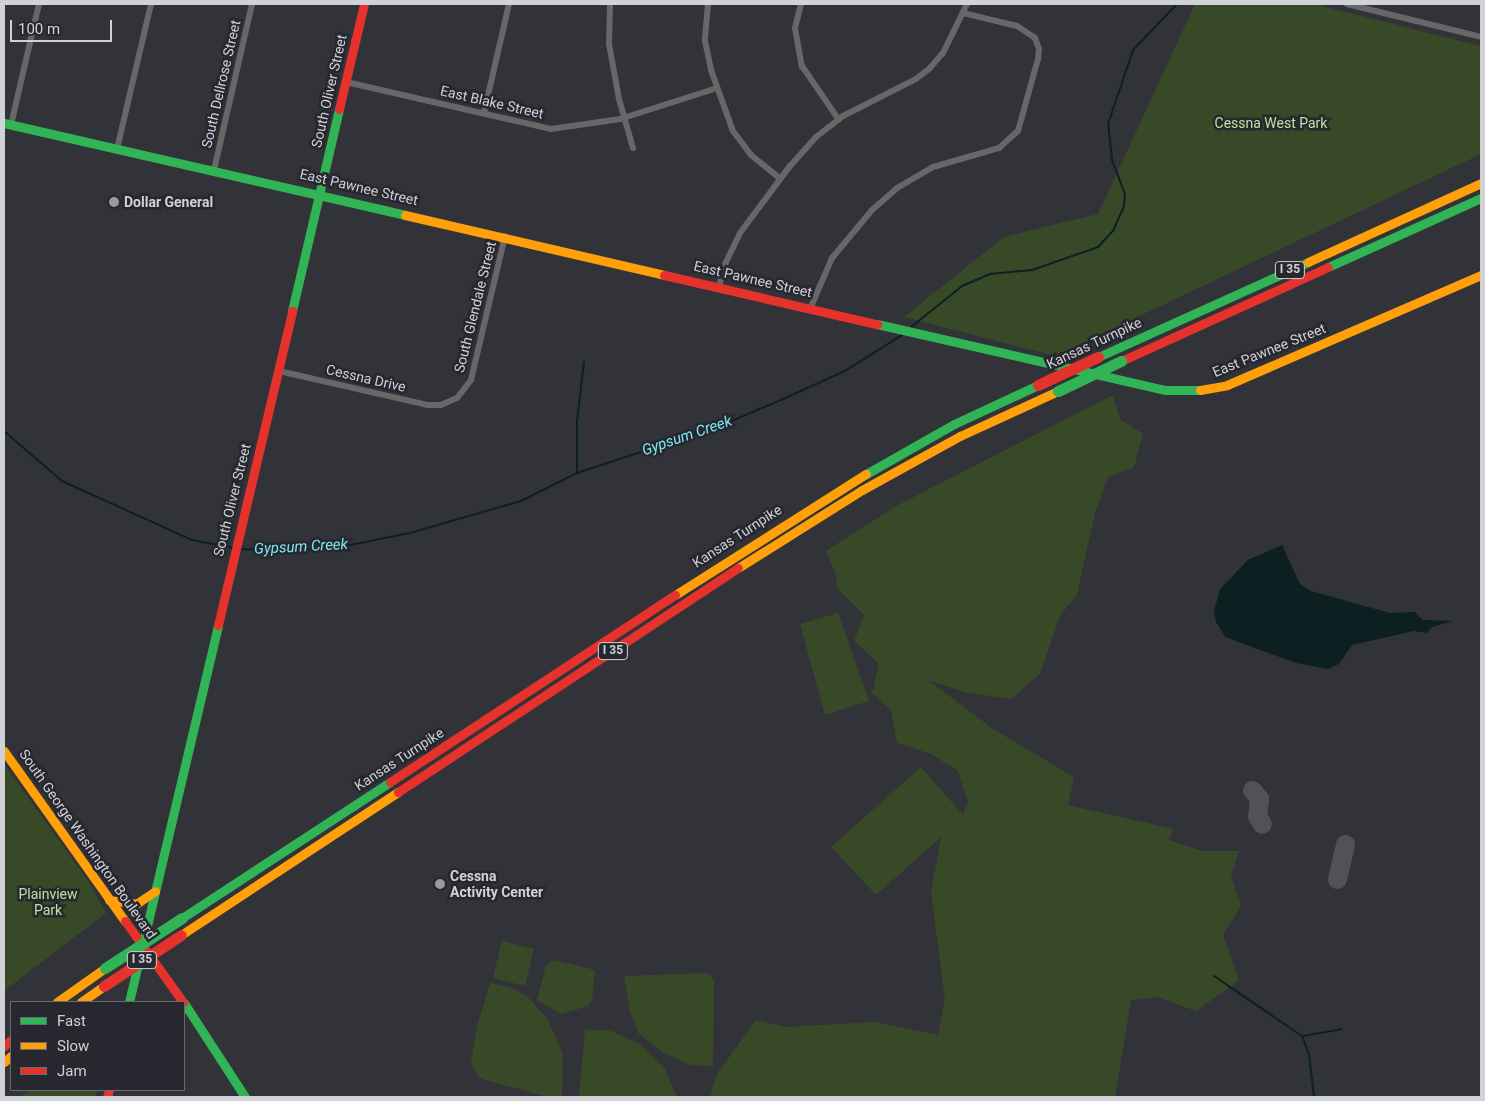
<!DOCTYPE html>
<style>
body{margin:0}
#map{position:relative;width:1485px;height:1101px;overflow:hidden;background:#323338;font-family:Roboto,sans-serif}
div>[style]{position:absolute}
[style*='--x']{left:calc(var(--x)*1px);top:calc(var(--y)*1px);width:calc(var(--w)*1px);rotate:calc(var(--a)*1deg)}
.green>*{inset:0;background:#384928;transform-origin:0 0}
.water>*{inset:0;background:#0c2021}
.stream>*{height:2px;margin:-1px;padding:0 1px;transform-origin:1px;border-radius:1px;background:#0c2021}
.taxiway>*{height:19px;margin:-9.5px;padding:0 9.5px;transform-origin:9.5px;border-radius:9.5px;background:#525256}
.street>*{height:6px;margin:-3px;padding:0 3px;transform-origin:3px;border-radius:3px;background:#686768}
.fast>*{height:9px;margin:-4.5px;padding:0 4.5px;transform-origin:4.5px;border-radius:4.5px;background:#30b455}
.slow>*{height:9px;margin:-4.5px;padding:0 4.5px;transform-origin:4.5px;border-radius:4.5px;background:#ff9f0a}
.jam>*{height:9px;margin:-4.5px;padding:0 4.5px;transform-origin:4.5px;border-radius:4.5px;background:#e5322d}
.fast-bridge>*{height:11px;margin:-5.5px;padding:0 5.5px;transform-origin:5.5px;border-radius:5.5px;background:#30b455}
.jam-bridge>*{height:11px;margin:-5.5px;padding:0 5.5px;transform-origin:5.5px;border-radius:5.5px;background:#e5322d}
.dots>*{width:14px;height:14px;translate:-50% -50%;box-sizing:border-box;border:2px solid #26272f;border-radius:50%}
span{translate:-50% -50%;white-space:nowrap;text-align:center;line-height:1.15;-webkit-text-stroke:5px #26272f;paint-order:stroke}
.shield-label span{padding:1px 4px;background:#26272f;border:1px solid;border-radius:4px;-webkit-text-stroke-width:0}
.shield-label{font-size:12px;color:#d1d2d7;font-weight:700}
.street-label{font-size:14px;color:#d1d2d7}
.park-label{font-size:14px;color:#bfe29d}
.poi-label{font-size:14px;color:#d1d2d7;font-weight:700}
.left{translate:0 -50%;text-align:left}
.water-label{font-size:15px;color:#7ee8ef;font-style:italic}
.frame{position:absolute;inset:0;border:5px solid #d1d2d7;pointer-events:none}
.legend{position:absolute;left:10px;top:1001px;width:175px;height:90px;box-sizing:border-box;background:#26272f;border:1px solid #6a6b72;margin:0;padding:6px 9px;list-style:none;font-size:15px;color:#d1d2d7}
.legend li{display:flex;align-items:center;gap:10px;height:25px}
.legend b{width:25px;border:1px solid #6a6b72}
.scale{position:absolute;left:10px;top:20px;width:102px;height:22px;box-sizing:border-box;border:2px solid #d1d2d7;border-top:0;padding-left:6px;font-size:15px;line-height:18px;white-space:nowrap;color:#d1d2d7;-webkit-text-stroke:4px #26272f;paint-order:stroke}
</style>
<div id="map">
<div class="green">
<div style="clip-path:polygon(1195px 4px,1314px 4px,1481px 46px,1481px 154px,1055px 356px,904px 317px,1004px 237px,1098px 214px)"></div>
<div style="clip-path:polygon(1113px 395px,1120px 419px,1143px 434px,1134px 467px,1108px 477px,1095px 513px,1077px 594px,1060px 616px,1040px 674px,1011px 699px,964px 692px,928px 680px,993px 729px,1074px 777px,1068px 805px,1173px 829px,1169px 840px,1202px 851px,1239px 851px,1231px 876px,1241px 906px,1223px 935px,1239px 980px,1196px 1011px,1157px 997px,1131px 1000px,1115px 1097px,710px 1097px,717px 1074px,756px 1020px,785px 1027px,874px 1022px,938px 1035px,945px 1000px,931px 892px,941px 837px,876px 895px,831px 847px,921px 767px,963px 815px,968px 802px,958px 771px,931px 754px,897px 743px,891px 710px,872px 693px,879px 664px,854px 641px,864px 615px,838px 589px,835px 572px,826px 551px,898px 505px)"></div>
<div style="clip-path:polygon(838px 613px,869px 701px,825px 715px,800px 624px)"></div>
<div style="clip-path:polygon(4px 764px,88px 881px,106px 913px,4px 991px)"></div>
<div style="left:502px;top:941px;width:33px;height:38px;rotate:14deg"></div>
<div style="clip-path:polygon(554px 960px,595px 970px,592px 1000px,588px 1006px,561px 1014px,537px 1000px,546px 965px)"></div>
<div style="clip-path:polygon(707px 973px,714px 980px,713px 1066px,691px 1065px,664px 1053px,639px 1034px,630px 1012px,624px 976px)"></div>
<div style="clip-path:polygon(490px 983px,513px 988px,528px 997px,548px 1020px,563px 1054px,562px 1097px,547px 1097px,479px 1078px,471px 1062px,477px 1026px)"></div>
<div style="clip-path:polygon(585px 1029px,611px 1031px,640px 1044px,664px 1067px,677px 1097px,579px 1097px)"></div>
<div style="clip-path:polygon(29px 1090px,97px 1090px,95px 1097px,20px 1097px)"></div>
</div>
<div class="water">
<div style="clip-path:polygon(1282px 545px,1300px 584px,1311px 591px,1390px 613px,1415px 612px,1423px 620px,1453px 621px,1432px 627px,1427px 633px,1414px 631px,1352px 645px,1339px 664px,1328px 669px,1296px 663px,1225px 637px,1216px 622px,1214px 611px,1220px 589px,1248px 560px)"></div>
</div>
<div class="stream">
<div style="--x:910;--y:328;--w:67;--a:-38.9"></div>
<div style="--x:962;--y:286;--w:30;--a:-23"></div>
<div style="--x:990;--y:274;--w:42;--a:-5.4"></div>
<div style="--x:1032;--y:270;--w:70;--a:-19.2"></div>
<div style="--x:1098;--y:247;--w:22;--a:-47"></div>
<div style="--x:1113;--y:231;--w:27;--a:-66"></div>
<div style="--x:1124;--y:206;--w:12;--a:-85"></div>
<div style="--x:1125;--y:194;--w:36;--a:-111"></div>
<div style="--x:1112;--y:160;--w:36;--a:-96"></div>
<div style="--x:1108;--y:124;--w:78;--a:-71.3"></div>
<div style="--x:1133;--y:50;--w:64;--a:-46.3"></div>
<div style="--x:4;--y:431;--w:77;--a:40.8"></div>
<div style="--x:62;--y:481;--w:143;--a:24.4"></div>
<div style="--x:192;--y:540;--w:43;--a:10.8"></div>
<div style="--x:577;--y:473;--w:52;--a:-90"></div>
<div style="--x:577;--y:421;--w:60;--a:-83.3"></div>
<div style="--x:238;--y:549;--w:55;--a:2.1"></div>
<div style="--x:293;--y:551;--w:52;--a:-5.5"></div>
<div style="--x:345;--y:546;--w:66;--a:-11.3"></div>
<div style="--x:410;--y:533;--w:116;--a:-16.1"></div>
<div style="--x:521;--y:501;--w:63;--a:-26.6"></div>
<div style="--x:577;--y:473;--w:151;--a:-18.2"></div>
<div style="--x:720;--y:426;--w:69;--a:-23.2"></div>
<div style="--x:783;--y:399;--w:68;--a:-24.3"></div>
<div style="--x:845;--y:371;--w:71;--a:-32.3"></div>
<div style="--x:1214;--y:976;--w:107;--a:34.3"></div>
<div style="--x:1302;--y:1036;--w:19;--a:69"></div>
<div style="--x:1309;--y:1054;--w:43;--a:83.4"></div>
<div style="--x:1303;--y:1036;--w:39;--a:-10"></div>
</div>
<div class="taxiway">
<div style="--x:1252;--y:790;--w:11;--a:49"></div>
<div style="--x:1259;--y:798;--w:18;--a:96"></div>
<div style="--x:1257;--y:816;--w:9;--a:58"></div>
<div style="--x:1337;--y:879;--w:36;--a:-77"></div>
</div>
<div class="street">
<div style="--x:610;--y:4;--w:40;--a:91.4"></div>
<div style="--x:609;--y:44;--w:56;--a:79.7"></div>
<div style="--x:619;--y:99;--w:51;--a:74.1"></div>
<div style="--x:708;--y:4;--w:37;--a:95"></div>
<div style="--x:705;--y:41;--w:30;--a:78"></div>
<div style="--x:711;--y:70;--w:65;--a:70.2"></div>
<div style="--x:733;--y:131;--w:30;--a:53"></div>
<div style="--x:751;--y:155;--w:36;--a:39"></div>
<div style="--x:801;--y:4;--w:25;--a:104"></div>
<div style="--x:795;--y:28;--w:39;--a:80"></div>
<div style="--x:802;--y:66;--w:65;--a:55.6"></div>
<div style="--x:1347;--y:4;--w:138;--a:13.8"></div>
<div style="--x:346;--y:82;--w:210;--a:12.9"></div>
<div style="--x:551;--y:129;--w:70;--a:-8.2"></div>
<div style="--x:620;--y:119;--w:102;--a:-17.7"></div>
<div style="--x:484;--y:113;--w:112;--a:-77.1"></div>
<div style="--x:11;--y:125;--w:124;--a:-77"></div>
<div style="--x:117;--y:149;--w:149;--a:-76.8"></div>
<div style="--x:214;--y:170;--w:170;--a:-77.1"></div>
<div style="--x:719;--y:286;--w:25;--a:-74"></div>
<div style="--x:726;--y:262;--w:32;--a:-64"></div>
<div style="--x:740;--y:233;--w:84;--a:-53.3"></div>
<div style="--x:790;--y:166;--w:39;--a:-48"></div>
<div style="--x:816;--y:137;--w:34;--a:-38"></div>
<div style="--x:843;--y:116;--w:82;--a:-26.9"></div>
<div style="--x:916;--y:79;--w:16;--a:-38"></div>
<div style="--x:929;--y:69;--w:21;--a:-49"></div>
<div style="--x:943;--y:53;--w:55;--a:-63.9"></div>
<div style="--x:810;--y:309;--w:56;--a:-66.7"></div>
<div style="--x:832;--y:258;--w:62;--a:-50.2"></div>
<div style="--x:872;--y:210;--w:33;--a:-41"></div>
<div style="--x:897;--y:188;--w:42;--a:-30.3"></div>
<div style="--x:933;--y:167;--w:69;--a:-16.1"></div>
<div style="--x:999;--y:148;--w:25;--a:-42"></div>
<div style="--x:1018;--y:131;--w:75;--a:-74.5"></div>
<div style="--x:1038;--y:59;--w:10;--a:-84"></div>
<div style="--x:1039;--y:49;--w:12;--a:-110"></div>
<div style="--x:1035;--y:38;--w:22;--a:-146"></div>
<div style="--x:1017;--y:26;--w:56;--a:-166.5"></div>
<div style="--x:279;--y:371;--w:152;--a:12.9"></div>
<div style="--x:427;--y:405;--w:14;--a:0"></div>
<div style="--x:441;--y:405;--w:17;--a:-24"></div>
<div style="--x:457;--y:398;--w:23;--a:-52"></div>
<div style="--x:471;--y:380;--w:148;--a:-76.7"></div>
</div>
<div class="fast">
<div style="--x:4;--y:123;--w:411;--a:12.9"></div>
<div style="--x:1328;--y:267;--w:168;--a:-24.3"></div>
<div style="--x:292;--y:311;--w:207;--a:-76.9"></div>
<div style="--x:877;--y:324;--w:296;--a:12.9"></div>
<div style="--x:1166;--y:390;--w:34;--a:0"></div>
<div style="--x:1098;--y:357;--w:230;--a:-24.3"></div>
<div style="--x:866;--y:474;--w:101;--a:-29.6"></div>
<div style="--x:954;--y:424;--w:93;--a:-24.9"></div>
<div style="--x:182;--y:918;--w:249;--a:-33.2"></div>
<div style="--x:129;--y:1002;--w:387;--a:-76.7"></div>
<div style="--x:184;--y:1003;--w:112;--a:57"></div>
</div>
<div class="slow">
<div style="--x:405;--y:215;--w:266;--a:13"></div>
<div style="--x:1308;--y:262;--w:190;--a:-24.5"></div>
<div style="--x:1200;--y:390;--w:27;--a:-10"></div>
<div style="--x:1227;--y:385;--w:277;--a:-23.4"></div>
<div style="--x:738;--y:568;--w:146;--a:-32.2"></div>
<div style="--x:862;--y:490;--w:112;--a:-28.9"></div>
<div style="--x:960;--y:436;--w:108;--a:-24.7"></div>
<div style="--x:675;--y:595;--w:226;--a:-32.4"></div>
<div style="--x:4;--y:751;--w:209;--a:54.6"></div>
<div style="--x:109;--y:900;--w:27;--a:8"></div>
<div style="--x:136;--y:904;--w:23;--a:-34"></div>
<div style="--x:181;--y:935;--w:260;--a:-33.4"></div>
<div style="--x:57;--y:1002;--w:59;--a:-35.3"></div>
<div style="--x:81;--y:1002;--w:28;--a:-35"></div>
<div style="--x:4;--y:1062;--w:9;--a:-41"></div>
</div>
<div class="jam">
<div style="--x:339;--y:109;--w:108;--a:-76.6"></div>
<div style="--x:664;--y:275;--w:219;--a:13"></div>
<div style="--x:1121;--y:361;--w:227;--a:-24.4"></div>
<div style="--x:218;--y:625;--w:323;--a:-76.7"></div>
<div style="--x:390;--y:782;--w:341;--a:-33.3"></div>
<div style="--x:398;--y:792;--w:407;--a:-33.4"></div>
<div style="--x:125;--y:921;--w:100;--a:54.4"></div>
<div style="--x:4;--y:1046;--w:9;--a:-41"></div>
<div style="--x:107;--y:1097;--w:7;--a:-74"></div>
</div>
<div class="fast-bridge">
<div style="--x:1058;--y:391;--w:70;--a:-25.5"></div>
<div style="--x:105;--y:968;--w:92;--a:-33"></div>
</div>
<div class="jam-bridge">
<div style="--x:1038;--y:385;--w:66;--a:-25"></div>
<div style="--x:104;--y:986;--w:92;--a:-33.5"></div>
</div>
<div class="dots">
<div style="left:114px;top:202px;background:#999a9f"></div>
<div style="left:440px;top:884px;background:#999a9f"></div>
</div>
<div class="shield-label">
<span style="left:1290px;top:270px">I 35</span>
<span style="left:613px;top:651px">I 35</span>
<span style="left:142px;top:960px">I 35</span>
</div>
<div class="street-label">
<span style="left:221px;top:84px;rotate:-77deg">South Dellrose Street</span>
<span style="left:329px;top:91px;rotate:-77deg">South Oliver Street</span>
<span style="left:492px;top:102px;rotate:13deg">East Blake Street</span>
<span style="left:359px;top:187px;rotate:13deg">East Pawnee Street</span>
<span style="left:753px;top:279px;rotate:13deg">East Pawnee Street</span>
<span style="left:475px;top:307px;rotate:-76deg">South Glendale Street</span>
<span style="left:1094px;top:343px;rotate:-25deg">Kansas Turnpike</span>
<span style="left:1269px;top:350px;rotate:-22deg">East Pawnee Street</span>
<span style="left:366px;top:378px;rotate:13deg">Cessna Drive</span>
<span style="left:232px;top:500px;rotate:-76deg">South Oliver Street</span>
<span style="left:737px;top:536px;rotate:-33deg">Kansas Turnpike</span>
<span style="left:399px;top:759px;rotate:-33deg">Kansas Turnpike</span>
<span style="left:88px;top:844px;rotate:55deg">South George Washington Boulevard</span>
</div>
<div class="park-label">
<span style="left:1271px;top:123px">Cessna West Park</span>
<span style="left:48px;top:902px">Plainview<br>Park</span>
</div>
<div class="poi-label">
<span class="left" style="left:124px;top:202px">Dollar General</span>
<span class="left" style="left:450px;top:884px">Cessna<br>Activity Center</span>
</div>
<div class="water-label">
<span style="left:687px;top:436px;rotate:-19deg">Gypsum Creek</span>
<span style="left:301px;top:547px;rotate:-3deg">Gypsum Creek</span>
</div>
<div class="frame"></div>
<ul class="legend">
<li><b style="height:6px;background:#30b455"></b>Fast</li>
<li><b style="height:6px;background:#ff9f0a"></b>Slow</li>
<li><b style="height:6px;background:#e5322d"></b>Jam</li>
</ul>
<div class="scale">100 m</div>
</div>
